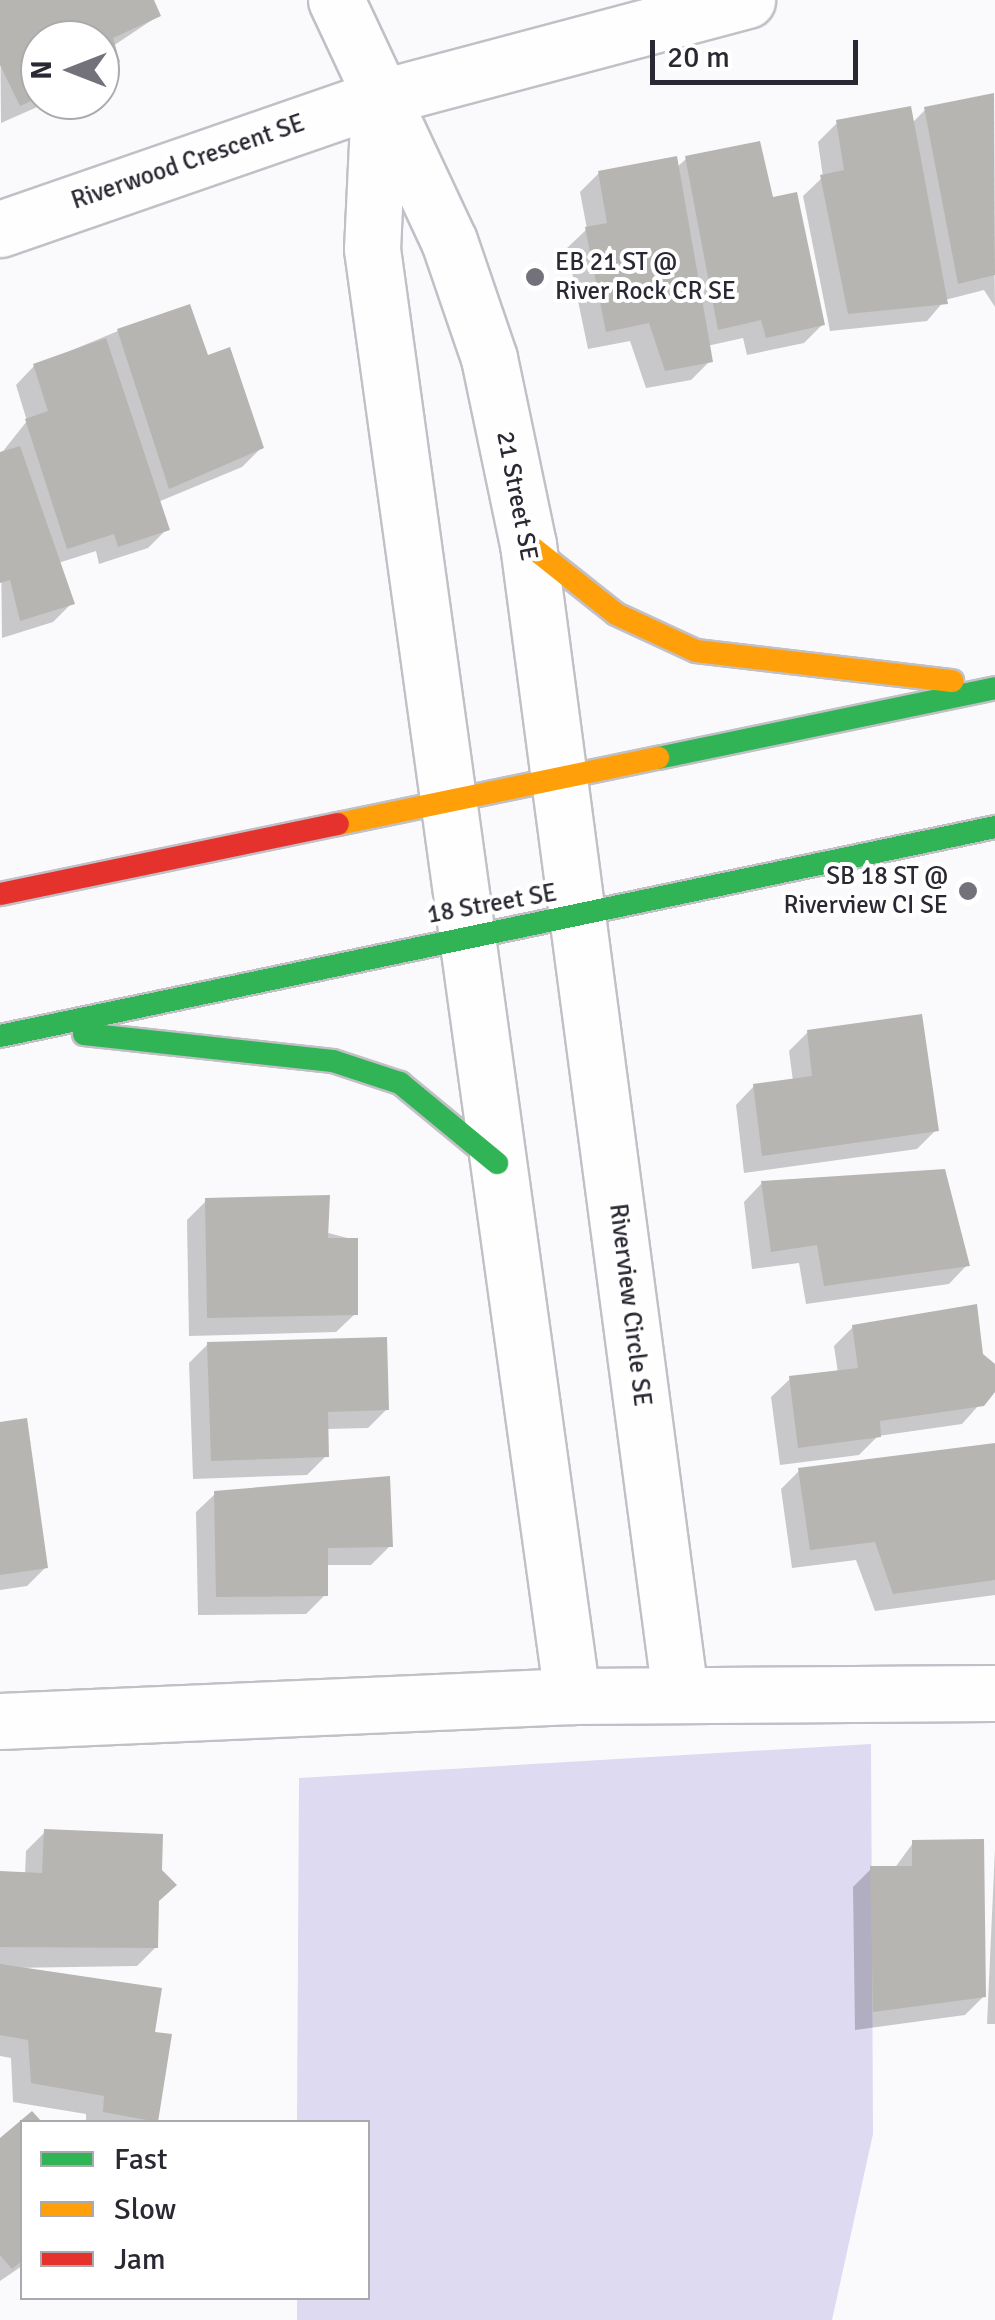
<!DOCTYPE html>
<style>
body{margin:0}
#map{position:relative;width:995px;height:2320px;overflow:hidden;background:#fafafd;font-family:Signika,sans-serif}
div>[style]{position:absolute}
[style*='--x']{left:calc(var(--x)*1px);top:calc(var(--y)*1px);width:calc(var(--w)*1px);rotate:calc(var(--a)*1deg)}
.green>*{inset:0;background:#dddaf1}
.shadow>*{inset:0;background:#0003}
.building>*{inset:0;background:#b6b5b2}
.roads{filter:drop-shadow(2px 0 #c1c0c6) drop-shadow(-2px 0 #c1c0c6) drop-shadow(0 2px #c1c0c6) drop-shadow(0 -2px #c1c0c6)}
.street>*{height:55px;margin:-27.5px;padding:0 27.5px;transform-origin:27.5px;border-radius:27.5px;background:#fefeff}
.fast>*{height:22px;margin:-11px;padding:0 11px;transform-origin:11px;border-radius:11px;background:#30b455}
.slow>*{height:22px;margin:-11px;padding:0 11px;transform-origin:11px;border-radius:11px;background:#ff9f0a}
.jam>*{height:22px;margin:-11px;padding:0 11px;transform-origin:11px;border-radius:11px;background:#e5322d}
.dots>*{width:28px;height:28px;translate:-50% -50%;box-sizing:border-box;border:5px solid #fff;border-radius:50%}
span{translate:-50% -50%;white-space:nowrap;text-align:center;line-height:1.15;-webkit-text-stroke:8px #fff;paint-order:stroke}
.street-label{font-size:25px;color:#2a2933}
.poi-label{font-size:25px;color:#2a2933}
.left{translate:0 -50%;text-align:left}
.right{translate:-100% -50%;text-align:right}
.legend{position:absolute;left:20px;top:2120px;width:350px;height:180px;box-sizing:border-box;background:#fff;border:2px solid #aaa9ad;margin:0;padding:12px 18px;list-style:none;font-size:30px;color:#2a2933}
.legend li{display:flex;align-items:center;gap:20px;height:50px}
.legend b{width:50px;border:2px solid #aaa9ad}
.north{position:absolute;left:20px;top:20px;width:100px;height:100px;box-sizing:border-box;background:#fff;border:2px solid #aaa9ad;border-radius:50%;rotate:270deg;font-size:28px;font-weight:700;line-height:40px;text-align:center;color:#2a2933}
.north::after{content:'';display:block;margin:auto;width:35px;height:45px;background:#73727a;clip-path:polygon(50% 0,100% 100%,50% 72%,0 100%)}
.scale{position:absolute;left:650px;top:40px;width:208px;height:45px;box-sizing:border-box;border:5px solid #2a2933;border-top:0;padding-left:12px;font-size:30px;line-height:35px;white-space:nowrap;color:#2a2933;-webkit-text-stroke:8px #fff;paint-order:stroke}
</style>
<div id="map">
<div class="green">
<div style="clip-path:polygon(871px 1744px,873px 2134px,832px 2320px,297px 2320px,297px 2298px,368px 2298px,368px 2122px,297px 2122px,299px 1778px)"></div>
</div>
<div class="shadow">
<div style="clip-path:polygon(151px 0,158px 16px,113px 46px,117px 61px,100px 78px,100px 40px,40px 40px,40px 100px,53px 100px,1px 123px,0 2px)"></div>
<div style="clip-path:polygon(992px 96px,995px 307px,984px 290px,945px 300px,927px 321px,830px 331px,803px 196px,823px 177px,818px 142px,837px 123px,912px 123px,925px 110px)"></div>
<div style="clip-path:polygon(686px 159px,771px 199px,822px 325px,804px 343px,747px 355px,743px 338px,707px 346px,710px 361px,691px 380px,646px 388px,630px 341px,588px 349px,567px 248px,587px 229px,580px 192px,599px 173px,676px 168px)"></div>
<div style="clip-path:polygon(118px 331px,207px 359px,261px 448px,242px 467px,158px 502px,167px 529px,148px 548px,99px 564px,96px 551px,58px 563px,72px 603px,53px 622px,2px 638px,0 455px,27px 421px,16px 385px,34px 366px)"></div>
<div style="clip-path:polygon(808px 1032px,936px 1130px,917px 1149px,744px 1173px,736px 1105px,754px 1086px,793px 1081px,789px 1051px)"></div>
<div style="clip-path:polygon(762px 1183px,967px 1265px,949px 1284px,806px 1304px,799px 1263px,752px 1269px,744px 1202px)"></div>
<div style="clip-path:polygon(206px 1201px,355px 1240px,355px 1314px,336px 1332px,189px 1336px,187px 1220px)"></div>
<div style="clip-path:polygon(853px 1327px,980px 1356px,995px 1367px,995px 1387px,962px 1424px,878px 1436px,859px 1455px,780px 1465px,771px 1397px,790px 1379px,838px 1373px,834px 1346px)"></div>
<div style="clip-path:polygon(208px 1344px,387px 1409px,368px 1428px,326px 1429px,326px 1456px,307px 1475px,193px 1479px,189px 1363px)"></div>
<div style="clip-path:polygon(0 1424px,46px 1567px,27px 1586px,0 1590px)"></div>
<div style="clip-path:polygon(995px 1445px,995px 1595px,875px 1611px,856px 1560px,792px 1568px,781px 1489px,800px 1470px)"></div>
<div style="clip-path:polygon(215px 1494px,390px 1546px,371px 1565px,325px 1565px,325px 1595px,306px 1614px,198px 1615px,196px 1512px)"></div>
<div style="clip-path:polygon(45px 1832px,157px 1901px,156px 1947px,137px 1966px,9px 1968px,152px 2034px,155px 2122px,86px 2122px,86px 2114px,13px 2102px,11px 2058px,0 2056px,0 1873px,25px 1875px,26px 1851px)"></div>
<div style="clip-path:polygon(913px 1843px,984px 1996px,965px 2015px,855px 2030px,853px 1887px,871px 1869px,894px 1869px)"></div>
<div style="clip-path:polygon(995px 1849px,995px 2024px,987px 2024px)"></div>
<div style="clip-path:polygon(32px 2114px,39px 2122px,22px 2122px,22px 2266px,0 2281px,0 2142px)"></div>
</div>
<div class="building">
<div style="clip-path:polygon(0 0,154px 0,161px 16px,113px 38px,120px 62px,100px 70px,100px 40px,40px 40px,40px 97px,20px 106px,0 65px)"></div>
<div style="clip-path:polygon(994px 93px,995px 275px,958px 284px,924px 107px)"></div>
<div style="clip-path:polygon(911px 106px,948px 304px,848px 314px,820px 175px,844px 170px,836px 120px)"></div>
<div style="clip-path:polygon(760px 141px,773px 197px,797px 192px,825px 325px,766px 338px,761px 320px,718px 330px,685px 156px)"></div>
<div style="clip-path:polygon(677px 156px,713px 362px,665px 371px,649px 323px,606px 332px,585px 227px,607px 223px,598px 171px)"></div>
<div style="clip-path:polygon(190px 304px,208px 355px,230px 347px,264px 448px,169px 489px,117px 329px)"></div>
<div style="clip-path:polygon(106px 338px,170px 530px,118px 547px,114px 534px,67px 549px,25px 419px,48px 411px,33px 364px)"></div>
<div style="clip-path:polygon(20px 446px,75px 604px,20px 621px,10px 580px,0 583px,0 452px)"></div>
<div style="clip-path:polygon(922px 1014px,939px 1131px,762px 1156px,753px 1084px,812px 1076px,807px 1030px)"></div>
<div style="clip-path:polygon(945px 1169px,970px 1266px,824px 1286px,817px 1245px,771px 1252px,761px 1181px)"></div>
<div style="clip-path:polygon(330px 1195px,328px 1238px,358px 1238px,358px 1315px,207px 1318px,205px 1198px)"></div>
<div style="clip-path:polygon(977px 1304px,983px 1354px,995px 1364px,995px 1392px,984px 1406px,880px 1421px,881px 1437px,798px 1448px,789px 1376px,858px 1368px,852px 1325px)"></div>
<div style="clip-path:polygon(387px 1337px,389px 1410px,328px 1412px,329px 1457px,211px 1461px,207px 1342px)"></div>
<div style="clip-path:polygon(27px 1418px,48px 1568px,0 1575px,0 1422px)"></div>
<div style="clip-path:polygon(995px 1443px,995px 1580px,893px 1594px,875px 1542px,810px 1550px,798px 1468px)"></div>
<div style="clip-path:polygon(390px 1476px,393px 1547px,328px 1548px,328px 1596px,216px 1597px,214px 1491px)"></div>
<div style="clip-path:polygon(44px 1829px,163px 1834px,162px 1870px,177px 1885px,159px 1901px,158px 1948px,0 1947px,0 1871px,42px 1873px)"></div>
<div style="clip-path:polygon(984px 1839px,986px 1997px,873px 2012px,870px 1866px,912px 1866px,912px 1840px)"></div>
<div style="clip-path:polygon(0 1964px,162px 1988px,155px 2032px,172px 2034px,158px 2122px,103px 2112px,104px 2096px,31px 2083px,28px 2040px,0 2035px)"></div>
<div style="clip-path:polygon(32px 2111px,42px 2122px,22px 2122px,22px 2261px,12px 2269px,0 2255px,0 2138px)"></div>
</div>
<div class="roads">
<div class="street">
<div style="--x:336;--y:0;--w:266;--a:64.9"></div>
<div style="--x:449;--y:241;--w:124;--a:71.1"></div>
<div style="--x:489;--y:358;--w:190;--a:78.2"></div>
<div style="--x:528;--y:544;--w:1160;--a:82.47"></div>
<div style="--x:379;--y:101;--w:148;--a:92.7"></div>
<div style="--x:372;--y:249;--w:1461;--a:82.13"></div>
<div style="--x:0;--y:229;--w:401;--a:-19.1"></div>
<div style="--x:379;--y:98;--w:381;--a:-14.9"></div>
<div style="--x:0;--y:1721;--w:573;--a:-2.5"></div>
<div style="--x:572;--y:1696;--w:423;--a:-0.4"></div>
</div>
<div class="fast">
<div style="--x:658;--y:758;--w:344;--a:-11.7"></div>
<div style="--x:84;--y:1034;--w:250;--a:6.2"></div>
<div style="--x:333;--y:1061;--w:71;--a:18.2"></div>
<div style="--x:400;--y:1083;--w:126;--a:39.5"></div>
<div style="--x:0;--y:1036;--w:1017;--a:-11.86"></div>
</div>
<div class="slow">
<div style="--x:528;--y:544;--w:112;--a:38.5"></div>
<div style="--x:616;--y:614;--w:88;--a:24.8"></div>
<div style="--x:696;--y:651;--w:258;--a:6.7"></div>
<div style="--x:338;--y:824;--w:327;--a:-11.7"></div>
</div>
<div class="jam">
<div style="--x:0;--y:894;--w:345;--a:-11.7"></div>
</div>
</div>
<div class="dots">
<div style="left:535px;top:277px;background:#73727a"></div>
<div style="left:968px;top:891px;background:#73727a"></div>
</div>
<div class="street-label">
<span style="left:188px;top:162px;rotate:-19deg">Riverwood Crescent SE</span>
<span style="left:517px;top:496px;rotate:79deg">21 Street SE</span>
<span style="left:492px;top:904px;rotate:-10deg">18 Street SE</span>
<span style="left:630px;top:1305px;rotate:83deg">Riverview Circle SE</span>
</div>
<div class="poi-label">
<span class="left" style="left:555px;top:277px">EB 21 ST @<br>River Rock CR SE</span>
<span class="right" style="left:948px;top:891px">SB 18 ST @<br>Riverview CI SE</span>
</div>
<ul class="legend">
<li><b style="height:12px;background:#30b455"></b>Fast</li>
<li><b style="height:12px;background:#ff9f0a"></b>Slow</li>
<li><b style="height:12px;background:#e5322d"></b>Jam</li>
</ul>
<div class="north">N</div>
<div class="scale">20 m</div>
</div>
